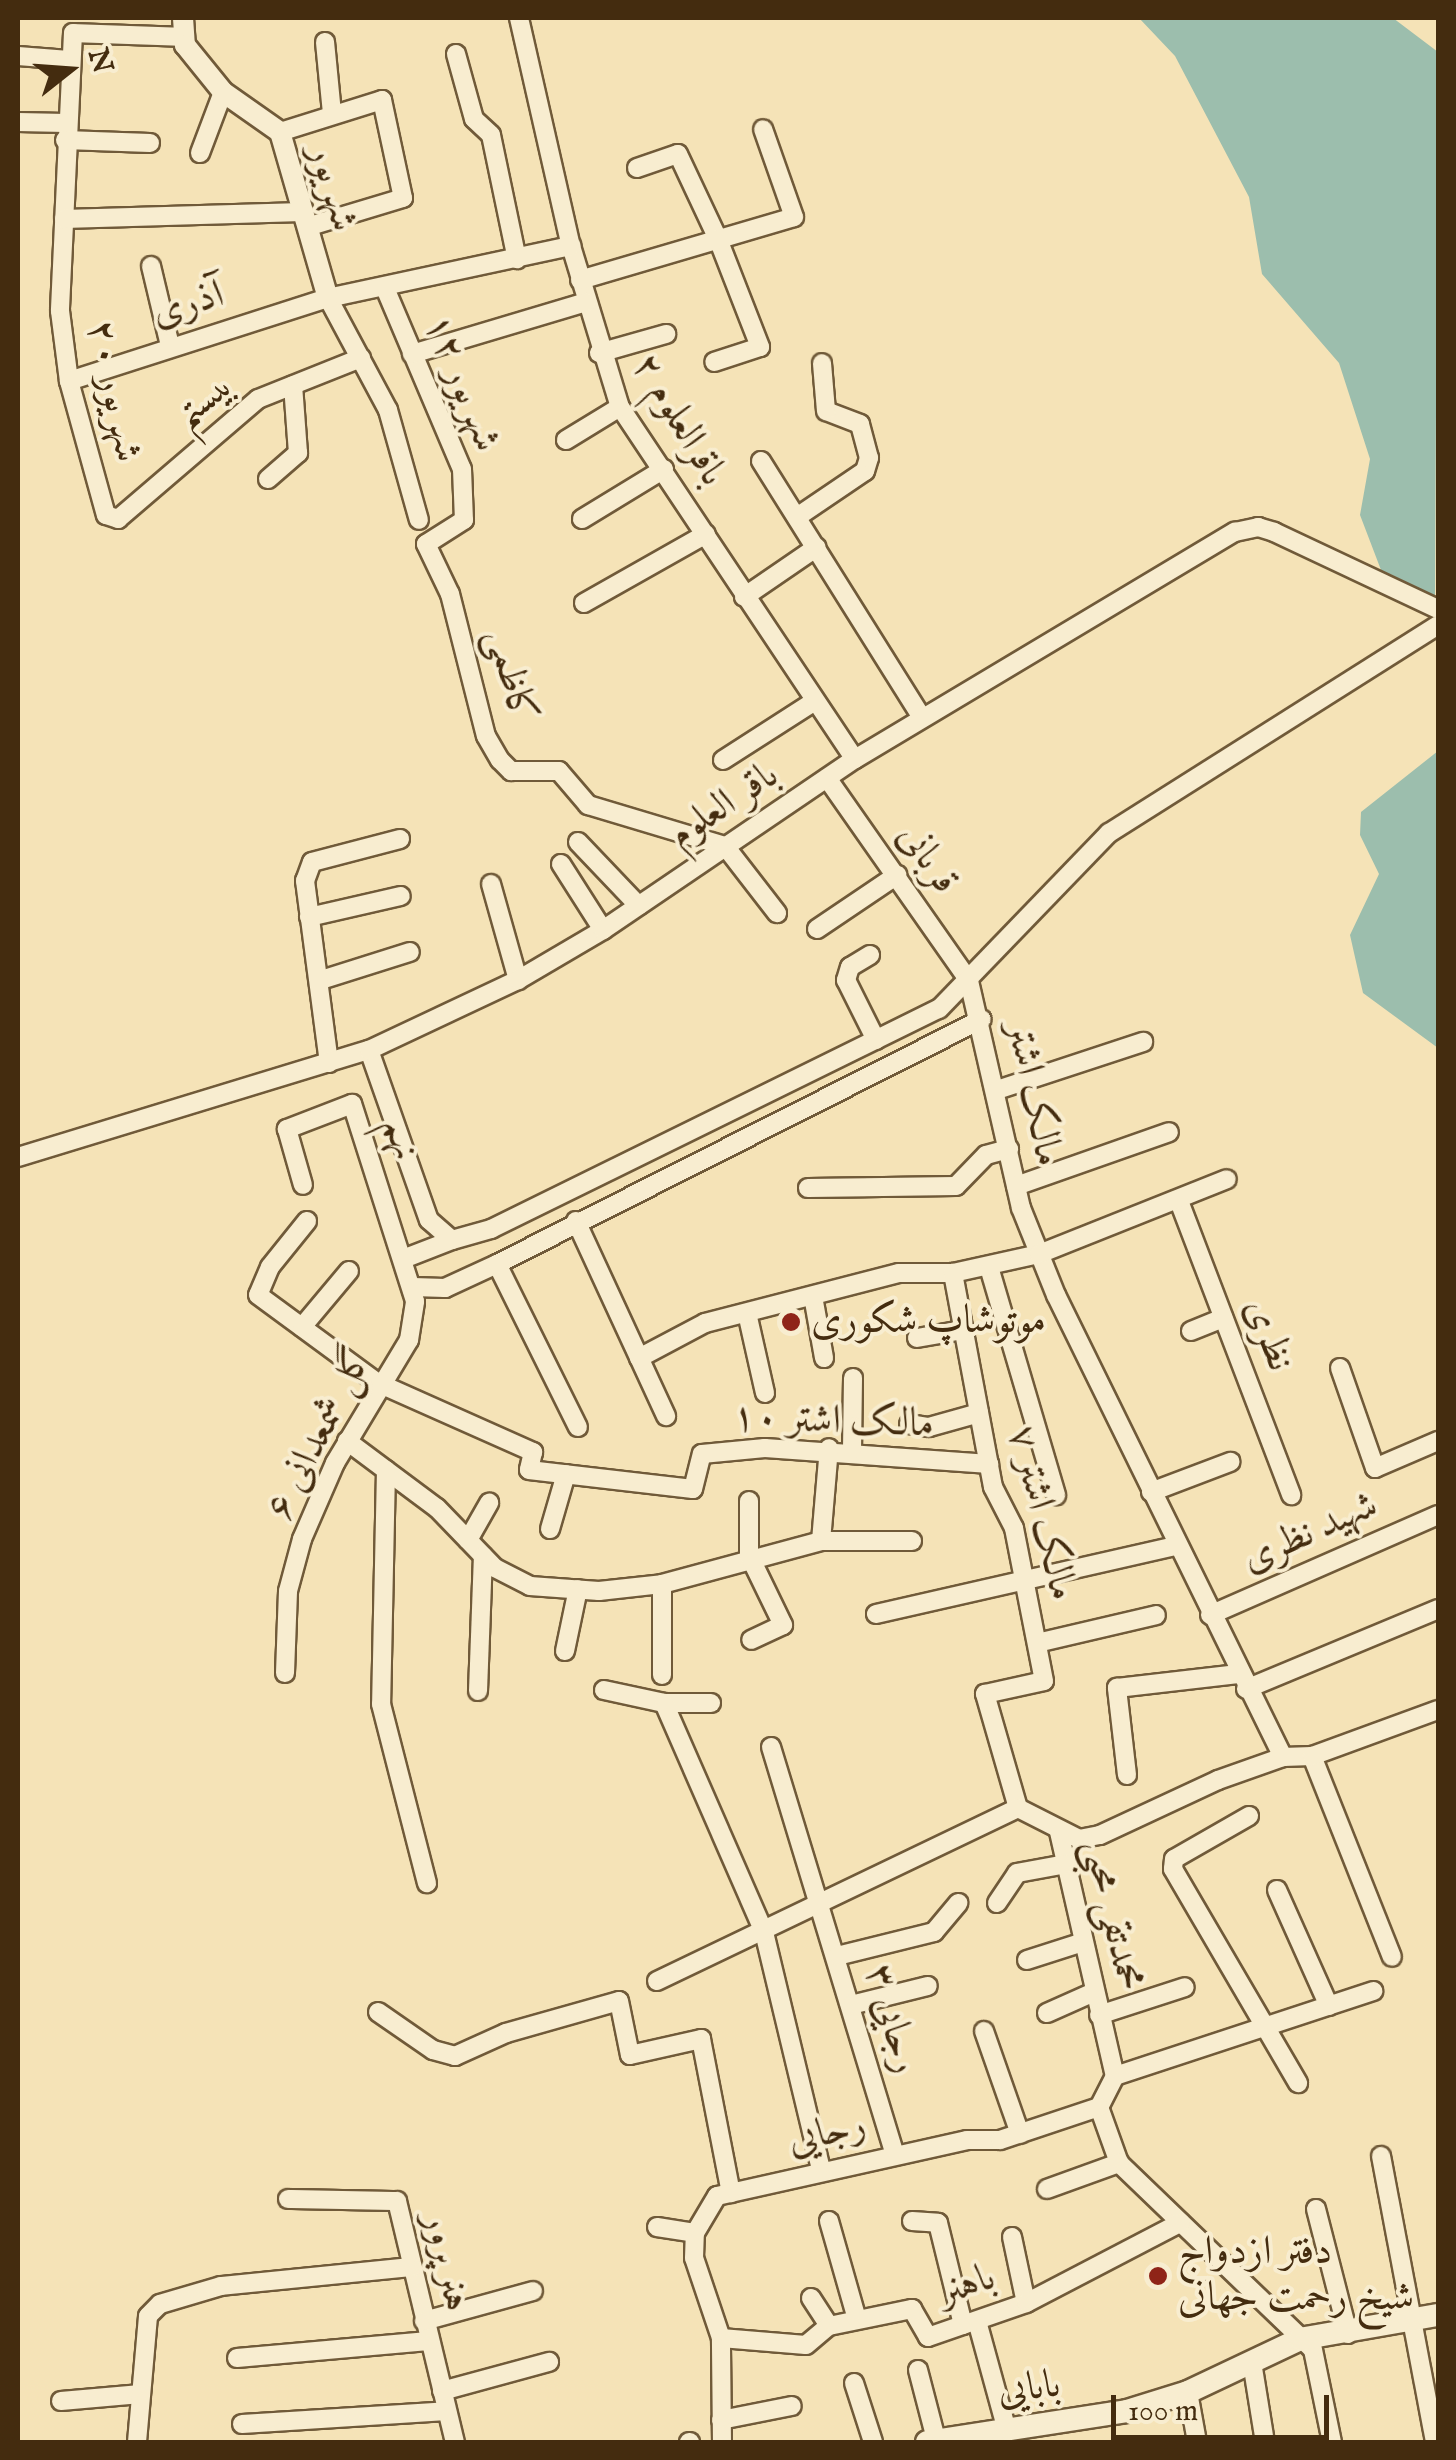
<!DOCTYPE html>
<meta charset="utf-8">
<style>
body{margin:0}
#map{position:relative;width:1456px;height:2460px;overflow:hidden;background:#f5e3b7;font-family:"IM FELL English",Amiri,serif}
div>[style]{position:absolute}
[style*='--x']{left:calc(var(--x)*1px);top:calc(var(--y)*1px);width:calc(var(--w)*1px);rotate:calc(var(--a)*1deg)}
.water>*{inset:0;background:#9cbead}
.roads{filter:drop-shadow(2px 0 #705a39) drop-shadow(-2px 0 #705a39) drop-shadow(0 2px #705a39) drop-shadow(0 -2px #705a39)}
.minor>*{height:18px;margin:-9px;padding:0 9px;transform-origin:9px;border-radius:9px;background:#f8edd0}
.tertiary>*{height:20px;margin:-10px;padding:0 10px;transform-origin:10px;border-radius:10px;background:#f8edd0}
.secondary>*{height:22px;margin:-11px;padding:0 11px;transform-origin:11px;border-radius:11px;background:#f8edd0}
.dots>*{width:28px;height:28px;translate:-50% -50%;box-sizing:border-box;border:5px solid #f8edd0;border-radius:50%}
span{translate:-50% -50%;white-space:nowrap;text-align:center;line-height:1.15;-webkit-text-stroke:8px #f8edd0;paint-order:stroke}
.street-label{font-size:40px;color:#442c0f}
.poi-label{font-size:40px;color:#442c0f}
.left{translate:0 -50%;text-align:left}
.frame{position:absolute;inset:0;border:20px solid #442c0f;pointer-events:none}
.north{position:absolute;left:20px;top:20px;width:100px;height:100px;-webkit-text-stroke:8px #f8edd0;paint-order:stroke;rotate:73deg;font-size:28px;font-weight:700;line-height:40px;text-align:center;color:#442c0f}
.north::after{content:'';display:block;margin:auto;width:35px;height:45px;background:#442c0f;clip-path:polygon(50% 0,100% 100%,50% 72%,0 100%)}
.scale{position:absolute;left:1111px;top:2395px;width:218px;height:45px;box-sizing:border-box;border:5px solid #442c0f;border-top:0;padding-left:12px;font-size:30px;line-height:35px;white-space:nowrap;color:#442c0f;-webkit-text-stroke:8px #f8edd0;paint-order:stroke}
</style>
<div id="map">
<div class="water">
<div style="clip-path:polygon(1139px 18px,1393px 18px,1438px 52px,1435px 596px,1381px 570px,1360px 515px,1370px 459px,1339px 363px,1262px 274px,1249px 197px,1175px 56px)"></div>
<div style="clip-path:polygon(1438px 751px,1438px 1048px,1363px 993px,1350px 935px,1379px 874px,1360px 835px,1361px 812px)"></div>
</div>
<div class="roads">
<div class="minor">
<div style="--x:519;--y:18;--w:234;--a:77.2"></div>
<div style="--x:571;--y:246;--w:168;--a:73.1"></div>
<div style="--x:620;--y:407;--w:423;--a:56.3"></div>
<div style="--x:185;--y:37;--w:112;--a:-178"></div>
<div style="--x:73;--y:33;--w:278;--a:92.7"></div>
<div style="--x:60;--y:311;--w:71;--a:82.7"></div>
<div style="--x:69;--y:381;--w:139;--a:74.6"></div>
<div style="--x:106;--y:515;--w:13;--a:18"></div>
<div style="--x:118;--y:519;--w:184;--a:-40.6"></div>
<div style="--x:258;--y:399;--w:111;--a:-21.7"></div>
<div style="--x:325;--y:42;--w:71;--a:84.4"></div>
<div style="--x:456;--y:54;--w:67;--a:74.5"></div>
<div style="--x:474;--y:119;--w:23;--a:43"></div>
<div style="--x:491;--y:135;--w:127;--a:78.2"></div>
<div style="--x:18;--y:56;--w:51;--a:4.5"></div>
<div style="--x:18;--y:122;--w:48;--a:1.2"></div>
<div style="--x:280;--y:132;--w:107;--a:-17.4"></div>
<div style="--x:382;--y:100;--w:100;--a:77.9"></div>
<div style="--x:403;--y:198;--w:100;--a:163.2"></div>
<div style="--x:65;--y:140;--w:85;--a:2"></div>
<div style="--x:200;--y:153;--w:65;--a:-69.3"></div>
<div style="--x:637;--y:168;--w:43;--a:-18.9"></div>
<div style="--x:678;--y:154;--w:94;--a:64.8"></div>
<div style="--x:718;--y:239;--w:116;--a:68.7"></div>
<div style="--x:760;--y:347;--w:48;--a:161.9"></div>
<div style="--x:64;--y:219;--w:238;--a:-1.7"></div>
<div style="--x:151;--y:266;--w:82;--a:76.6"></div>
<div style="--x:580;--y:280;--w:223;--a:-16.4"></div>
<div style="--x:794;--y:217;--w:93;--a:-109.4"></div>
<div style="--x:385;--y:288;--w:197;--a:67"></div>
<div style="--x:462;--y:469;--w:51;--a:87.8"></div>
<div style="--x:464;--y:520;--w:45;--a:147.7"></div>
<div style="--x:426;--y:544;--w:55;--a:64.4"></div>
<div style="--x:450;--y:594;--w:146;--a:75.8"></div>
<div style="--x:486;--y:736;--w:28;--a:60"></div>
<div style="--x:500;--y:760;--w:16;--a:45"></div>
<div style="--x:511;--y:771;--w:48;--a:0"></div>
<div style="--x:559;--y:771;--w:45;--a:49.5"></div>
<div style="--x:588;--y:805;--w:143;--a:16.7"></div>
<div style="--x:725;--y:846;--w:85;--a:52.2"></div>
<div style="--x:328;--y:298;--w:127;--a:61.8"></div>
<div style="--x:388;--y:410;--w:114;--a:74.3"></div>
<div style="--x:599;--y:353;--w:70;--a:-15.8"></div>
<div style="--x:412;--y:354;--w:182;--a:-16.6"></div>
<div style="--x:69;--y:381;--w:272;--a:-17.8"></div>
<div style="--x:328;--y:298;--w:249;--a:-12.1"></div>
<div style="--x:566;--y:440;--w:63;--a:-31.4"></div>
<div style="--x:761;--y:461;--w:303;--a:57.9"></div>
<div style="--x:268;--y:479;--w:40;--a:-41"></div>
<div style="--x:298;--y:453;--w:68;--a:-94.2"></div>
<div style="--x:797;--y:517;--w:82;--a:-34.1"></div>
<div style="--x:865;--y:471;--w:14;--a:-73"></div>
<div style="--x:869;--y:458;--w:35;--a:-105"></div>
<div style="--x:860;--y:424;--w:36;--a:-159"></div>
<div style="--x:826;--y:411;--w:48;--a:-94.8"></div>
<div style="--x:582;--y:519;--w:96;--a:-31.4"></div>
<div style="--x:744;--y:597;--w:88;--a:-34.4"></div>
<div style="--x:584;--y:603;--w:140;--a:-29.5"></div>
<div style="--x:723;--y:760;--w:109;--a:-32.7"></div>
<div style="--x:827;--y:778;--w:248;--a:55"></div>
<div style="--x:969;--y:981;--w:233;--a:77.1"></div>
<div style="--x:1021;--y:1208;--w:94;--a:68.1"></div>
<div style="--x:1056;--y:1295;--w:515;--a:63.83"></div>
<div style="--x:578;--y:842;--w:88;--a:46.4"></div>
<div style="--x:561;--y:864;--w:78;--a:57.5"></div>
<div style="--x:491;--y:884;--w:100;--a:74.3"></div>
<div style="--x:309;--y:917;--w:94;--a:-12.9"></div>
<div style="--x:817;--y:929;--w:97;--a:-34"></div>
<div style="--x:870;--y:955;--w:23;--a:149"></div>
<div style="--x:850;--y:967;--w:14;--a:107"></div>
<div style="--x:846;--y:980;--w:67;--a:63.4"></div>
<div style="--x:321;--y:980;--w:93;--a:-17.5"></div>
<div style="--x:369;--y:1050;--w:180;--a:70.6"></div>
<div style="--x:429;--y:1220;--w:30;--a:41"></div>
<div style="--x:452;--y:1240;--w:41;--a:-15.8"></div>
<div style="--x:491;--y:1229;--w:499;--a:-26.2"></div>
<div style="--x:939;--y:1009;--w:245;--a:-46"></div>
<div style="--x:1109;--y:833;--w:389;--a:-32.3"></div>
<div style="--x:329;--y:1063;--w:184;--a:-97.5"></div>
<div style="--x:305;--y:881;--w:20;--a:-70"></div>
<div style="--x:312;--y:862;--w:91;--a:-14.6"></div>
<div style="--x:997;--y:1090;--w:154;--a:-18.2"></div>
<div style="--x:18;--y:1157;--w:367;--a:-17"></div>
<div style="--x:369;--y:1050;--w:165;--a:-25.2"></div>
<div style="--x:518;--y:980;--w:99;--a:-30.5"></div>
<div style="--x:603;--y:930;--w:305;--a:-34.2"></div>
<div style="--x:855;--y:759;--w:443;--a:-30.9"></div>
<div style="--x:1235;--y:532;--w:24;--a:-12"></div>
<div style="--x:1258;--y:527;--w:17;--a:17"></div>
<div style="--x:1274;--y:532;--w:181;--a:25.2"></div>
<div style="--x:1016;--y:1186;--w:162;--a:-19.4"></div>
<div style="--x:808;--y:1188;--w:148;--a:-0.8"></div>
<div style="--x:956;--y:1186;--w:43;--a:-45.9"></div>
<div style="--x:986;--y:1155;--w:24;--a:-15"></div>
<div style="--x:1179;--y:1201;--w:315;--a:69.1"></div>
<div style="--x:307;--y:1221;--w:59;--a:128.8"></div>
<div style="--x:270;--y:1267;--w:30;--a:113"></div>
<div style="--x:258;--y:1295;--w:149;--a:36.3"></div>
<div style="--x:378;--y:1383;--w:170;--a:24"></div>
<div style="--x:533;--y:1452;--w:18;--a:103"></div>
<div style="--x:529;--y:1470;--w:165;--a:6.6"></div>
<div style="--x:693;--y:1489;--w:36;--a:-76"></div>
<div style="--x:702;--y:1454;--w:63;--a:-5.4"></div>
<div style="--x:765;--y:1448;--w:225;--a:4.1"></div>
<div style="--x:576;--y:1221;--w:215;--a:65.2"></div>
<div style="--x:403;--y:1259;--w:53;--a:-21.2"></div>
<div style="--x:497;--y:1264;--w:182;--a:63.6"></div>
<div style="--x:989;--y:1267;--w:238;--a:73.6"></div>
<div style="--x:413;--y:1287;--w:32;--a:2"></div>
<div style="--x:445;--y:1288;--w:57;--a:-24.8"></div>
<div style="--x:497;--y:1264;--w:543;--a:-26.8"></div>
<div style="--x:813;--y:1296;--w:63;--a:79.9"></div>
<div style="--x:747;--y:1313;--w:82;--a:77.3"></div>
<div style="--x:302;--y:1327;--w:73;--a:-50"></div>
<div style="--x:1191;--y:1331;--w:35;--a:-22"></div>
<div style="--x:917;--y:1338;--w:47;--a:-9.9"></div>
<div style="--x:639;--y:1358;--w:75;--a:-27.9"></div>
<div style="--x:705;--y:1323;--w:200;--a:-14.5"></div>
<div style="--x:899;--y:1273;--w:54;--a:0"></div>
<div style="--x:1340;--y:1368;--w:106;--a:70.7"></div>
<div style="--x:1375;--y:1468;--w:69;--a:-23.2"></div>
<div style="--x:909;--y:1424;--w:20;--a:9"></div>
<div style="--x:929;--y:1427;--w:52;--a:-15.6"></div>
<div style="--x:347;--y:1441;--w:112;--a:36.7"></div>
<div style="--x:437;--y:1508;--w:83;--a:46"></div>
<div style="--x:495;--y:1568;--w:39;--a:27"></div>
<div style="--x:530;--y:1586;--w:69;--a:4.1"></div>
<div style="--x:599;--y:1591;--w:63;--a:-6.3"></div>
<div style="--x:662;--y:1584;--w:165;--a:-15.1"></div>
<div style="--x:821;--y:1541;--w:91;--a:0"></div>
<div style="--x:852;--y:1450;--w:72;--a:-89.2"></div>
<div style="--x:386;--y:1470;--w:234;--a:91.2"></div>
<div style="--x:381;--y:1704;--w:185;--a:75.6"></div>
<div style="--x:1151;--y:1492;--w:85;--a:-20.8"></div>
<div style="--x:749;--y:1501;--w:54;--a:90"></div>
<div style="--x:749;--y:1555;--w:78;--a:64.1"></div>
<div style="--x:783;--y:1625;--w:35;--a:155"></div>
<div style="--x:550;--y:1529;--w:57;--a:-73.8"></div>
<div style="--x:468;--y:1540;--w:43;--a:-60.4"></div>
<div style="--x:821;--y:1541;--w:93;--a:-85.1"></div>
<div style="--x:662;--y:1584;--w:91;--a:90"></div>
<div style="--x:876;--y:1614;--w:308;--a:-12.8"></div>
<div style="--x:1210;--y:1615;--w:249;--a:-23.7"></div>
<div style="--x:1037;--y:1643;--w:122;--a:-13.2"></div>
<div style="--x:565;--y:1651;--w:63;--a:-78.2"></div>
<div style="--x:285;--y:1673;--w:82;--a:-87.9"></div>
<div style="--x:288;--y:1591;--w:54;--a:-74.9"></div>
<div style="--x:302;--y:1539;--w:83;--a:-66.5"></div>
<div style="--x:335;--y:1463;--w:144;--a:-59"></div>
<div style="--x:409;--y:1340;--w:39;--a:-81"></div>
<div style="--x:415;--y:1301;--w:207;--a:-107.7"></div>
<div style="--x:352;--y:1104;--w:70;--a:159"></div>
<div style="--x:287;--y:1129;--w:58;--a:74.1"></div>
<div style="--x:1246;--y:1689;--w:208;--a:-22.6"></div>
<div style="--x:604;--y:1690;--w:61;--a:12.2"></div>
<div style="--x:664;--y:1703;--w:47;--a:0"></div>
<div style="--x:478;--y:1691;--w:135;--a:-87.9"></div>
<div style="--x:664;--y:1703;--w:250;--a:66.4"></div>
<div style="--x:764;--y:1932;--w:245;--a:76.5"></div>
<div style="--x:771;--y:1747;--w:426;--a:73.1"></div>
<div style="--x:1312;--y:1756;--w:216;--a:68.3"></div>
<div style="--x:1127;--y:1775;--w:88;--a:-96.6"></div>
<div style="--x:1117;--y:1688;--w:122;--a:-6.6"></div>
<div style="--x:1018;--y:1808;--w:119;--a:-106.1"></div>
<div style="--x:985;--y:1694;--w:60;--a:-12.4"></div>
<div style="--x:1044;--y:1681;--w:156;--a:-101.1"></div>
<div style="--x:1014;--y:1528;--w:46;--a:-117.1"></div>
<div style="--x:993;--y:1487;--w:218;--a:-100.6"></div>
<div style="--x:953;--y:1273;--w:88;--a:-12.5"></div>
<div style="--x:1039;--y:1254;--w:202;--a:-21.7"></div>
<div style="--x:1249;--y:1816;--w:86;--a:150.2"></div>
<div style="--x:1174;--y:1859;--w:10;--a:96"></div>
<div style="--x:1173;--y:1869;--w:248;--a:59.7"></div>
<div style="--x:1059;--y:1832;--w:250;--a:77.1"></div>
<div style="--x:1115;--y:2076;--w:35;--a:117"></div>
<div style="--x:1099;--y:2107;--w:59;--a:70.3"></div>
<div style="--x:1119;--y:2163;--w:268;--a:43.9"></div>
<div style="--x:1277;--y:1890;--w:127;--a:65.9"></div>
<div style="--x:997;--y:1903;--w:36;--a:-56"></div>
<div style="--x:1017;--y:1873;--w:50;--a:-10.4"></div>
<div style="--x:837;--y:1956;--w:100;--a:-13.9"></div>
<div style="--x:934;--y:1932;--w:38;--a:-50"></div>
<div style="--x:1027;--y:1960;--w:59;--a:-17.8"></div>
<div style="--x:657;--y:1981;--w:400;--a:-25.6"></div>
<div style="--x:1018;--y:1808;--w:68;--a:26.9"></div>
<div style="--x:1079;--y:1839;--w:21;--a:-11"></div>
<div style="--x:1100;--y:1835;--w:130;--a:-25"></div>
<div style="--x:1218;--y:1780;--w:69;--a:-19.5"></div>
<div style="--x:1283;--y:1757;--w:29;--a:-2"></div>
<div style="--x:1312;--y:1756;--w:134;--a:-20.1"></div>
<div style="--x:851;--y:2005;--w:79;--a:-13.9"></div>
<div style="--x:378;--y:2012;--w:67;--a:34.6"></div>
<div style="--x:433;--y:2050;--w:23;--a:15"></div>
<div style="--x:455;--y:2056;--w:56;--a:-24.3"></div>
<div style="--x:506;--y:2033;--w:117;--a:-15.8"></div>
<div style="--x:619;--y:2001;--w:55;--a:78.5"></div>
<div style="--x:630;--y:2055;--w:73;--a:-12.7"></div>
<div style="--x:701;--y:2039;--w:157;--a:79"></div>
<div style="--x:1047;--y:2013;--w:51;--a:-24.1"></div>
<div style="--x:1099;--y:2015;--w:90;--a:-18"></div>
<div style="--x:984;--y:2031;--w:109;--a:70.7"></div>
<div style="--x:1115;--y:2076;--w:272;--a:-18.2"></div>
<div style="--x:1381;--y:2156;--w:291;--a:79.3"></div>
<div style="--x:1047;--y:2189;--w:77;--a:-19.9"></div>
<div style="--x:288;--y:2199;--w:109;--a:1.1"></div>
<div style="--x:397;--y:2201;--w:248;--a:76.5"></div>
<div style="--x:1316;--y:2209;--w:129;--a:75.6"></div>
<div style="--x:829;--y:2221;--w:102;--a:74.1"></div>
<div style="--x:912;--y:2221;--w:26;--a:4"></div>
<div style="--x:938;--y:2223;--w:105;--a:76.2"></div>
<div style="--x:657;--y:2227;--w:38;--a:9"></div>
<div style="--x:1012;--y:2237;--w:67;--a:78"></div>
<div style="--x:811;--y:2298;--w:33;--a:57"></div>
<div style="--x:424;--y:2321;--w:113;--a:-15.4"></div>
<div style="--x:977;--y:2321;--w:114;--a:74.7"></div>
<div style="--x:721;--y:2338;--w:85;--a:4.7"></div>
<div style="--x:806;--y:2345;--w:30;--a:-40"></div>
<div style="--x:829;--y:2326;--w:85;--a:-11.6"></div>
<div style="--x:912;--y:2309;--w:32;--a:60"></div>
<div style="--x:928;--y:2337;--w:104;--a:-19.1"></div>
<div style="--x:1026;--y:2303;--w:174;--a:-27.5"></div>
<div style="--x:1311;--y:2340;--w:104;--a:78.4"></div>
<div style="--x:237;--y:2358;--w:192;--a:-5.1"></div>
<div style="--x:1252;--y:2362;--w:81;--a:80.8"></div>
<div style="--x:918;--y:2370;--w:71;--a:75.4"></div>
<div style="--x:854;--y:2383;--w:62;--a:72.1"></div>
<div style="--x:442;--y:2391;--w:111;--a:-15.2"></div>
<div style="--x:1188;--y:2392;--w:51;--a:79.8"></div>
<div style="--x:61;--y:2401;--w:80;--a:-5"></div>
<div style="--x:721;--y:2420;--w:72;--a:-11.2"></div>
<div style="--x:242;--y:2424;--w:205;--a:-3.6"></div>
<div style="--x:137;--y:2442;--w:126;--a:-85"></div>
<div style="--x:148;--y:2316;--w:17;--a:-45"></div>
<div style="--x:160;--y:2304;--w:64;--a:-16.4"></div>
<div style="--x:221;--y:2286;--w:192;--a:-5.7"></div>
<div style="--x:689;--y:2442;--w:1;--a:0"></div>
<div style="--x:722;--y:2442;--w:104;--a:-90.6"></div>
<div style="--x:721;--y:2338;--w:84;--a:-108.6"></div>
<div style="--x:694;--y:2258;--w:25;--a:-88"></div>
<div style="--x:695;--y:2233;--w:43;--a:-59.3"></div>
<div style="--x:717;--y:2196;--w:256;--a:-12.6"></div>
<div style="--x:967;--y:2140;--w:33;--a:0"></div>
<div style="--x:1000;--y:2140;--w:104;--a:-18.4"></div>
</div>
<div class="tertiary">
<div style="--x:183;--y:18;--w:27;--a:86"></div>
<div style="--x:185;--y:45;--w:60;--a:51"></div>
<div style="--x:223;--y:92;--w:70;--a:35.1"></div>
<div style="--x:280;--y:132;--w:173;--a:73.9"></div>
</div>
<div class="secondary">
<div style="--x:927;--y:2442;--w:202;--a:-8.8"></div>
<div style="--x:1127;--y:2411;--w:64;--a:-17.3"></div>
<div style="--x:1188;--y:2392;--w:124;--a:-25.3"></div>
<div style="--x:1300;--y:2339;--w:140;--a:-9.9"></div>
</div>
</div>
<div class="dots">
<div style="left:791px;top:1322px;background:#8f2418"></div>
<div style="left:1158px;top:2276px;background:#8f2418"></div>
</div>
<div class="street-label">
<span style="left:332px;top:188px;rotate:74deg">شهریور</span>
<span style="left:188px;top:305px;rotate:-17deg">آذری</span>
<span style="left:461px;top:383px;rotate:68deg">شهریور ۱۲</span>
<span style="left:113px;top:391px;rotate:78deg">شهریور ۲۰</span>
<span style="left:204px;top:401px;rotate:-39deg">بیستم</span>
<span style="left:678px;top:420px;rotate:59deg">باقرالعلوم ۲</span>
<span style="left:510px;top:676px;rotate:75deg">کاظمی</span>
<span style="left:724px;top:806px;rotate:-34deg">باقر العلوم</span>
<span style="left:927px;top:859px;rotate:55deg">قربانی</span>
<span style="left:1033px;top:1094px;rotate:78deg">مالک اشتر</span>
<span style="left:400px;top:1139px;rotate:72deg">نهم</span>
<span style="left:1268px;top:1335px;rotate:69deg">نظری</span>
<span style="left:833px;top:1422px;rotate:2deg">مالک اشتر ۱۰</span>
<span style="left:320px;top:1434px;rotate:-63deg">گل شمعدانی ۶</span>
<span style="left:1041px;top:1513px;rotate:76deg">مالک اشتر ۷</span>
<span style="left:1310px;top:1533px;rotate:-24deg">شهید نظری</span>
<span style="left:1112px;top:1915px;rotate:77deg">محمدتقی محبی</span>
<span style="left:891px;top:2019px;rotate:74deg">رجایی ۳</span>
<span style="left:827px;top:2134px;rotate:-13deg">رجایی</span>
<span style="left:446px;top:2262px;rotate:77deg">هنر پرور</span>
<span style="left:967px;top:2286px;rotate:-19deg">باهنر</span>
<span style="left:1029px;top:2389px;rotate:-7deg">بابایی</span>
</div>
<div class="poi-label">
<span class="left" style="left:811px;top:1322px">موتوشاپ شکوری</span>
<span class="left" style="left:1178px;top:2276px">دفتر ازدواج<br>شیخ رحمت جهانی</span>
</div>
<div class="frame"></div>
<div class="north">N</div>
<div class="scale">100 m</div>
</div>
